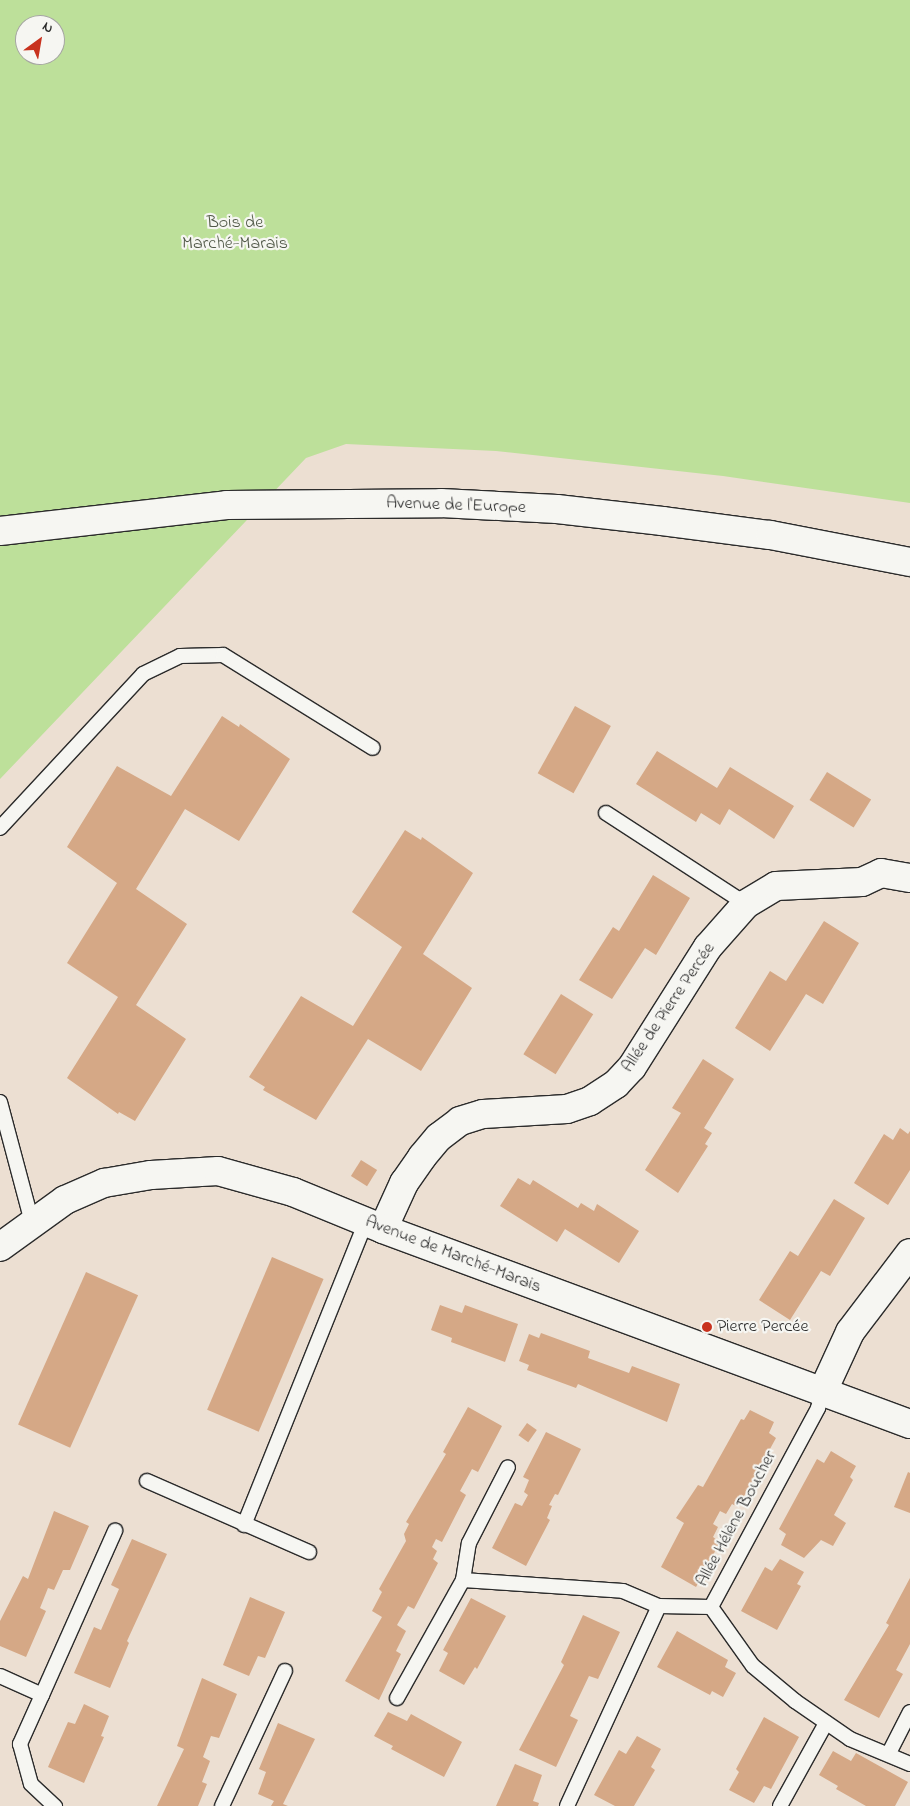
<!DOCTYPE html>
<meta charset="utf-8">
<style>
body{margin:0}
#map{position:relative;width:910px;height:1806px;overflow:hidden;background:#ecdfd2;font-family:"Indie Flower",sans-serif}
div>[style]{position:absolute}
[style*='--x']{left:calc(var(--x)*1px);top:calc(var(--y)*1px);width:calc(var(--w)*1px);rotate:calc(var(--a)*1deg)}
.green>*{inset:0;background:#bde09a}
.building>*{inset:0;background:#d5a886;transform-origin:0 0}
.roads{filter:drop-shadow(1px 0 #2b2b2b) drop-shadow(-1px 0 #2b2b2b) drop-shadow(0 1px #2b2b2b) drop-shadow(0 -1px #2b2b2b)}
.service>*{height:14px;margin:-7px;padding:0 7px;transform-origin:7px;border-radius:7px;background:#f6f6f2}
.minor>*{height:28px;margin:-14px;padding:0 14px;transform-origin:14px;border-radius:14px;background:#f6f6f2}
.secondary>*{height:28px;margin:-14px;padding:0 14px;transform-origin:14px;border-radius:14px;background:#f6f6f2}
.dots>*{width:14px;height:14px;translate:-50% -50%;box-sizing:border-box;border:2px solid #f6f6f2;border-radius:50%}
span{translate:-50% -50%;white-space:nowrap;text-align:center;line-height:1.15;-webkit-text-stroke:4.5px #f6f6f2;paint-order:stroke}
.park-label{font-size:18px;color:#505847}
.street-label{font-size:18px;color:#2b2b2b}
.poi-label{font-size:18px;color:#2b2b2b}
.left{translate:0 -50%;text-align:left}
.north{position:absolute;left:15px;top:15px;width:50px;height:50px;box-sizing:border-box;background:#f6f6f2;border:1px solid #a5a5a2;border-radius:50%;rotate:32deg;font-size:14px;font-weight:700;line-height:20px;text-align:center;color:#2b2b2b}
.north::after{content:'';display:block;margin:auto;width:18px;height:22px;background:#c8321e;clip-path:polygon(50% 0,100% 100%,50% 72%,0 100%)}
</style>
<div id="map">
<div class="green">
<div style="clip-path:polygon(evenodd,0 0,910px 0,910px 503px,723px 476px,496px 451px,346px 444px,306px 458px,0 779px,0 0,25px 25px,55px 25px,55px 55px,25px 55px,25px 25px)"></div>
</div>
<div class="building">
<div style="left:575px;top:706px;width:41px;height:77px;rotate:29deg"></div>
<div style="clip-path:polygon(222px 716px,239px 727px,240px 724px,290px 759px,239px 841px,185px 809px,136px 889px,187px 924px,136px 1005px,186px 1039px,135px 1121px,119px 1112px,118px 1114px,67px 1078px,118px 997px,67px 963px,117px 883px,67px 847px,117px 766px,171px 796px)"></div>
<div style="clip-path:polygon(657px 751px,717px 788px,730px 767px,794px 806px,774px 839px,729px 809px,720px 825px,701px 813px,696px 822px,636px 784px)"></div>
<div style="left:827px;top:772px;width:52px;height:33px;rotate:32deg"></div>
<div style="clip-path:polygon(405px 830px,421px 840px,422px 837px,473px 873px,423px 954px,472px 988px,421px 1071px,368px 1039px,316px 1120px,263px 1090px,265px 1087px,249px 1077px,301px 996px,353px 1026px,402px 947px,352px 912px)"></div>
<div style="clip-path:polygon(653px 875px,690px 898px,656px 955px,645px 948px,612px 999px,579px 980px,613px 927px,619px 931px)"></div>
<div style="clip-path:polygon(824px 921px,859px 943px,823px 1004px,806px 994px,770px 1051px,735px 1028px,770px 971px,786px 981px)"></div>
<div style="left:561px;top:994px;width:38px;height:71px;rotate:32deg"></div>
<div style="clip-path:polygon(703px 1059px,734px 1079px,704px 1128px,712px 1133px,705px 1144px,708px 1146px,678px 1193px,645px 1170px,681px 1113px,672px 1108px)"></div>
<div style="clip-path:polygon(900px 1128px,908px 1134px,910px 1131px,910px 1170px,888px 1205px,854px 1183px,884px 1134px,893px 1140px)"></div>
<div style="left:361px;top:1160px;width:19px;height:19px;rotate:32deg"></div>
<div style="clip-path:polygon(518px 1178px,530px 1185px,533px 1180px,578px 1208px,581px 1203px,594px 1211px,597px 1204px,639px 1231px,619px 1263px,565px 1229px,557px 1242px,500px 1206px)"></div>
<div style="clip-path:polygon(834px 1199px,865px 1218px,830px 1276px,821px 1271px,790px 1320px,759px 1300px,790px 1251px,798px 1256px)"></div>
<div style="left:272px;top:1257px;width:56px;height:166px;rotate:23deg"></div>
<div style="left:86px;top:1272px;width:57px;height:167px;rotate:24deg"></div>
<div style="clip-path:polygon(440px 1305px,462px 1313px,465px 1305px,518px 1324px,505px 1362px,451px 1342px,452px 1338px,431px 1330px)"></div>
<div style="clip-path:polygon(541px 1333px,590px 1351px,588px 1358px,629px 1373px,632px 1366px,680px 1384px,667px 1422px,578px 1384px,576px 1388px,527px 1370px,529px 1365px,519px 1361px,529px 1334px,539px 1338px)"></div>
<div style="clip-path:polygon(468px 1407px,502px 1426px,478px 1472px,472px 1469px,460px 1491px,466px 1495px,442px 1542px,436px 1539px,432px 1547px,437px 1551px,433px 1559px,438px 1563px,414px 1609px,408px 1606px,397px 1625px,406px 1631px,396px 1651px,401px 1654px,379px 1700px,345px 1681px,382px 1617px,372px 1611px,382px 1592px,379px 1589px,406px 1541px,404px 1534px,409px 1524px,406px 1522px,446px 1454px,443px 1452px)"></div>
<div style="clip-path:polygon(750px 1410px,774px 1422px,769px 1433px,776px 1438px,738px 1507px,732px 1504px,726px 1514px,720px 1511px,713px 1524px,718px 1527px,713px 1537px,720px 1542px,696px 1587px,661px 1567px,684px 1523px,676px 1518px,698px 1485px,703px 1487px,741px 1419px,744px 1420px)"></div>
<div style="left:527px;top:1423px;width:12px;height:15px;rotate:35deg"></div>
<div style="clip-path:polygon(546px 1432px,581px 1449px,558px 1495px,555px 1494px,549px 1505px,552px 1506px,547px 1518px,550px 1520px,526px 1566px,492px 1548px,515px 1503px,522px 1506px,528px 1495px,524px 1492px,529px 1480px,523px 1477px)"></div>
<div style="clip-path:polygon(831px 1451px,856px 1466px,850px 1477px,853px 1480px,834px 1515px,846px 1523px,833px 1546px,821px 1540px,804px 1558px,781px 1545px,786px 1534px,779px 1529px,817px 1459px,824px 1463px)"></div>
<div style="clip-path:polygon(908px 1472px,910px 1473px,910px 1513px,894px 1507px)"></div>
<div style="clip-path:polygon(54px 1511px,89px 1526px,70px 1570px,63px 1570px,54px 1590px,48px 1588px,40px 1608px,46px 1611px,26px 1657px,0 1646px,0 1621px,23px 1576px,28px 1579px)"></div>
<div style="clip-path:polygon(132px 1539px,167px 1554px,127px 1641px,129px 1643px,110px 1688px,74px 1673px,94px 1627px,101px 1630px,119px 1589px,111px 1585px)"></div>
<div style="clip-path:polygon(780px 1559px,804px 1572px,797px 1584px,801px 1586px,777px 1630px,741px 1611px,765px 1567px,772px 1571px)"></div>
<div style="clip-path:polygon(910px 1578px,910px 1644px,896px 1670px,903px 1674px,879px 1718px,844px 1700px,889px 1625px,886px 1623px)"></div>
<div style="clip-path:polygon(250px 1597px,285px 1612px,265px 1658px,258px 1656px,249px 1676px,223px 1665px)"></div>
<div style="clip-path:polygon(471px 1598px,506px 1616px,477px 1669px,475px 1667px,464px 1685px,439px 1671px,448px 1653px,443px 1650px)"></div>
<div style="clip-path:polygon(583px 1615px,620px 1632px,598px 1679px,589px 1676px,570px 1716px,578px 1720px,556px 1767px,519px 1750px,564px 1665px,561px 1662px)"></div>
<div style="clip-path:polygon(677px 1631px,728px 1660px,725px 1667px,736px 1673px,723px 1697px,712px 1691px,710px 1695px,657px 1667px)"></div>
<div style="clip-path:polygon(202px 1678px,237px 1694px,219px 1738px,211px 1736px,203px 1757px,210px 1761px,202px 1782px,207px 1784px,198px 1806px,157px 1806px,184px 1749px,177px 1746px)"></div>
<div style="clip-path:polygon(84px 1704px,109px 1716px,101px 1736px,104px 1737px,84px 1783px,48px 1767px,68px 1722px,75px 1724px)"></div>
<div style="clip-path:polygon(388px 1712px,407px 1721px,411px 1714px,462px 1742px,444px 1777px,391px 1749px,393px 1746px,374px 1736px)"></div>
<div style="clip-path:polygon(764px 1717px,799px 1737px,771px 1789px,764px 1786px,754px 1803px,729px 1790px,739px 1772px,736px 1769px)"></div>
<div style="clip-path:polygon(278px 1723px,315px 1739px,283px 1804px,288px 1806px,271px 1806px,274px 1801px,258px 1794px,266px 1772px,259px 1769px)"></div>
<div style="clip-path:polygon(637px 1736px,661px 1749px,651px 1767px,655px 1770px,634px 1806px,615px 1806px,594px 1795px,619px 1750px,626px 1754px)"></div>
<div style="clip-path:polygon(833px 1751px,851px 1761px,856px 1753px,908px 1782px,895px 1806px,866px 1806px,836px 1789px,838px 1786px,819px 1775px)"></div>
<div style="clip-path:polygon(515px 1764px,542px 1775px,533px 1801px,539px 1803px,538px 1806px,496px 1806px)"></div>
</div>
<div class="roads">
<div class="service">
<div style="--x:606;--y:813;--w:167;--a:33"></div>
<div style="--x:0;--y:828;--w:210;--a:-47.1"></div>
<div style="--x:143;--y:674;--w:41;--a:-25.9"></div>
<div style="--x:180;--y:656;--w:43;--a:-1.3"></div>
<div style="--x:223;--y:655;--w:176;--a:31.8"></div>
<div style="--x:0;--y:1102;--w:124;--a:75.1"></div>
<div style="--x:147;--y:1481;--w:177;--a:23.7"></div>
<div style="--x:244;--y:1525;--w:327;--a:-68.1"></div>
<div style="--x:463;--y:1580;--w:37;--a:-81"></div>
<div style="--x:469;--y:1543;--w:85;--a:-62.8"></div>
<div style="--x:711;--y:1607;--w:72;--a:54.6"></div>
<div style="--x:753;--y:1666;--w:55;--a:39.8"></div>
<div style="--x:795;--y:1701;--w:67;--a:34.6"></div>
<div style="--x:850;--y:1739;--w:65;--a:22.6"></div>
<div style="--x:0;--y:1676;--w:46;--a:24.3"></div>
<div style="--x:42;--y:1695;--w:54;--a:114.2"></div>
<div style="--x:20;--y:1744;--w:41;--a:74.6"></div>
<div style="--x:31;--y:1784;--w:33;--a:43"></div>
<div style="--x:42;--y:1695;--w:180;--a:-66"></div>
<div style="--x:397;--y:1698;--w:135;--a:-60.8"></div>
<div style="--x:463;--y:1580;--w:160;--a:3.9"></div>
<div style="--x:623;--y:1591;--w:39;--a:23"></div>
<div style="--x:889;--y:1753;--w:46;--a:-62.9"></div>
<div style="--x:222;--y:1806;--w:149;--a:-65"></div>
<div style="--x:567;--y:1806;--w:220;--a:-65.3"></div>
<div style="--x:659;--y:1606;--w:52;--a:1.1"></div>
<div style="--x:711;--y:1607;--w:226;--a:-61.7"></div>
<div style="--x:818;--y:1408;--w:16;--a:-75"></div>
<div style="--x:780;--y:1806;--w:95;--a:-61"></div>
</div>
<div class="minor">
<div style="--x:383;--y:1229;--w:51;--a:-65.5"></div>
<div style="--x:404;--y:1183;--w:32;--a:-55"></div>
<div style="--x:422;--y:1157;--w:26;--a:-50"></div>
<div style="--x:439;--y:1137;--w:26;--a:-37"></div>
<div style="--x:460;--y:1121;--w:24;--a:-17"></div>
<div style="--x:483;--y:1114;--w:84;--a:-3.4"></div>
<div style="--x:567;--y:1109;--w:24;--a:-19"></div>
<div style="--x:590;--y:1101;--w:31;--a:-33"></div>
<div style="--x:616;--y:1084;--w:23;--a:-47"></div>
<div style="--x:632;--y:1067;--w:142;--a:-57.7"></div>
<div style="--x:708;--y:947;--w:57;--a:-48.5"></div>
<div style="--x:746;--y:904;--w:35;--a:-31"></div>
<div style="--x:776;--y:886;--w:86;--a:-2.7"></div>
<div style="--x:862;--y:882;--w:21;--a:-25"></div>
<div style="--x:881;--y:873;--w:29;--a:10"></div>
<div style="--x:0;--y:1247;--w:80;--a:-35.9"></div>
<div style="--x:65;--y:1200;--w:43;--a:-23.6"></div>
<div style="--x:104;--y:1183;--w:48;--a:-9.7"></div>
<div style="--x:151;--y:1175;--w:67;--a:-3.4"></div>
<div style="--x:218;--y:1171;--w:78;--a:15.6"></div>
<div style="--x:293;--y:1192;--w:97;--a:22.3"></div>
<div style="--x:383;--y:1229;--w:562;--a:20.31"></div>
<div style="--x:822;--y:1393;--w:67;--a:-65.3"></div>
<div style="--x:850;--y:1332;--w:99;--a:-52.8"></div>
</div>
<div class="secondary">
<div style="--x:0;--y:531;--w:228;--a:-6.5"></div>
<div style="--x:227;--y:505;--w:214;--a:-0.5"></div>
<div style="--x:441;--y:503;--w:116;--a:3"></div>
<div style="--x:557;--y:509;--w:106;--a:6.5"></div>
<div style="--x:662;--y:521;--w:109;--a:7.4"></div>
<div style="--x:770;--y:535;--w:143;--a:10.9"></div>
</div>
</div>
<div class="dots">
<div style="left:707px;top:1327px;background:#c8321e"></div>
</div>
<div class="park-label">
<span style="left:235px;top:234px">Bois de<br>Marché-Marais</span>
</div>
<div class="street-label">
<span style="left:456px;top:506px;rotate:2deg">Avenue de l'Europe</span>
<span style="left:669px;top:1008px;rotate:-56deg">Allée de Pierre Percée</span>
<span style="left:453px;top:1255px;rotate:21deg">Avenue de Marché-Marais</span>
<span style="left:737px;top:1519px;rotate:-62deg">Allée Hélène Boucher</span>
</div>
<div class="poi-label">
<span class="left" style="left:717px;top:1327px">Pierre Percée</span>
</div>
<div class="north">N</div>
</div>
